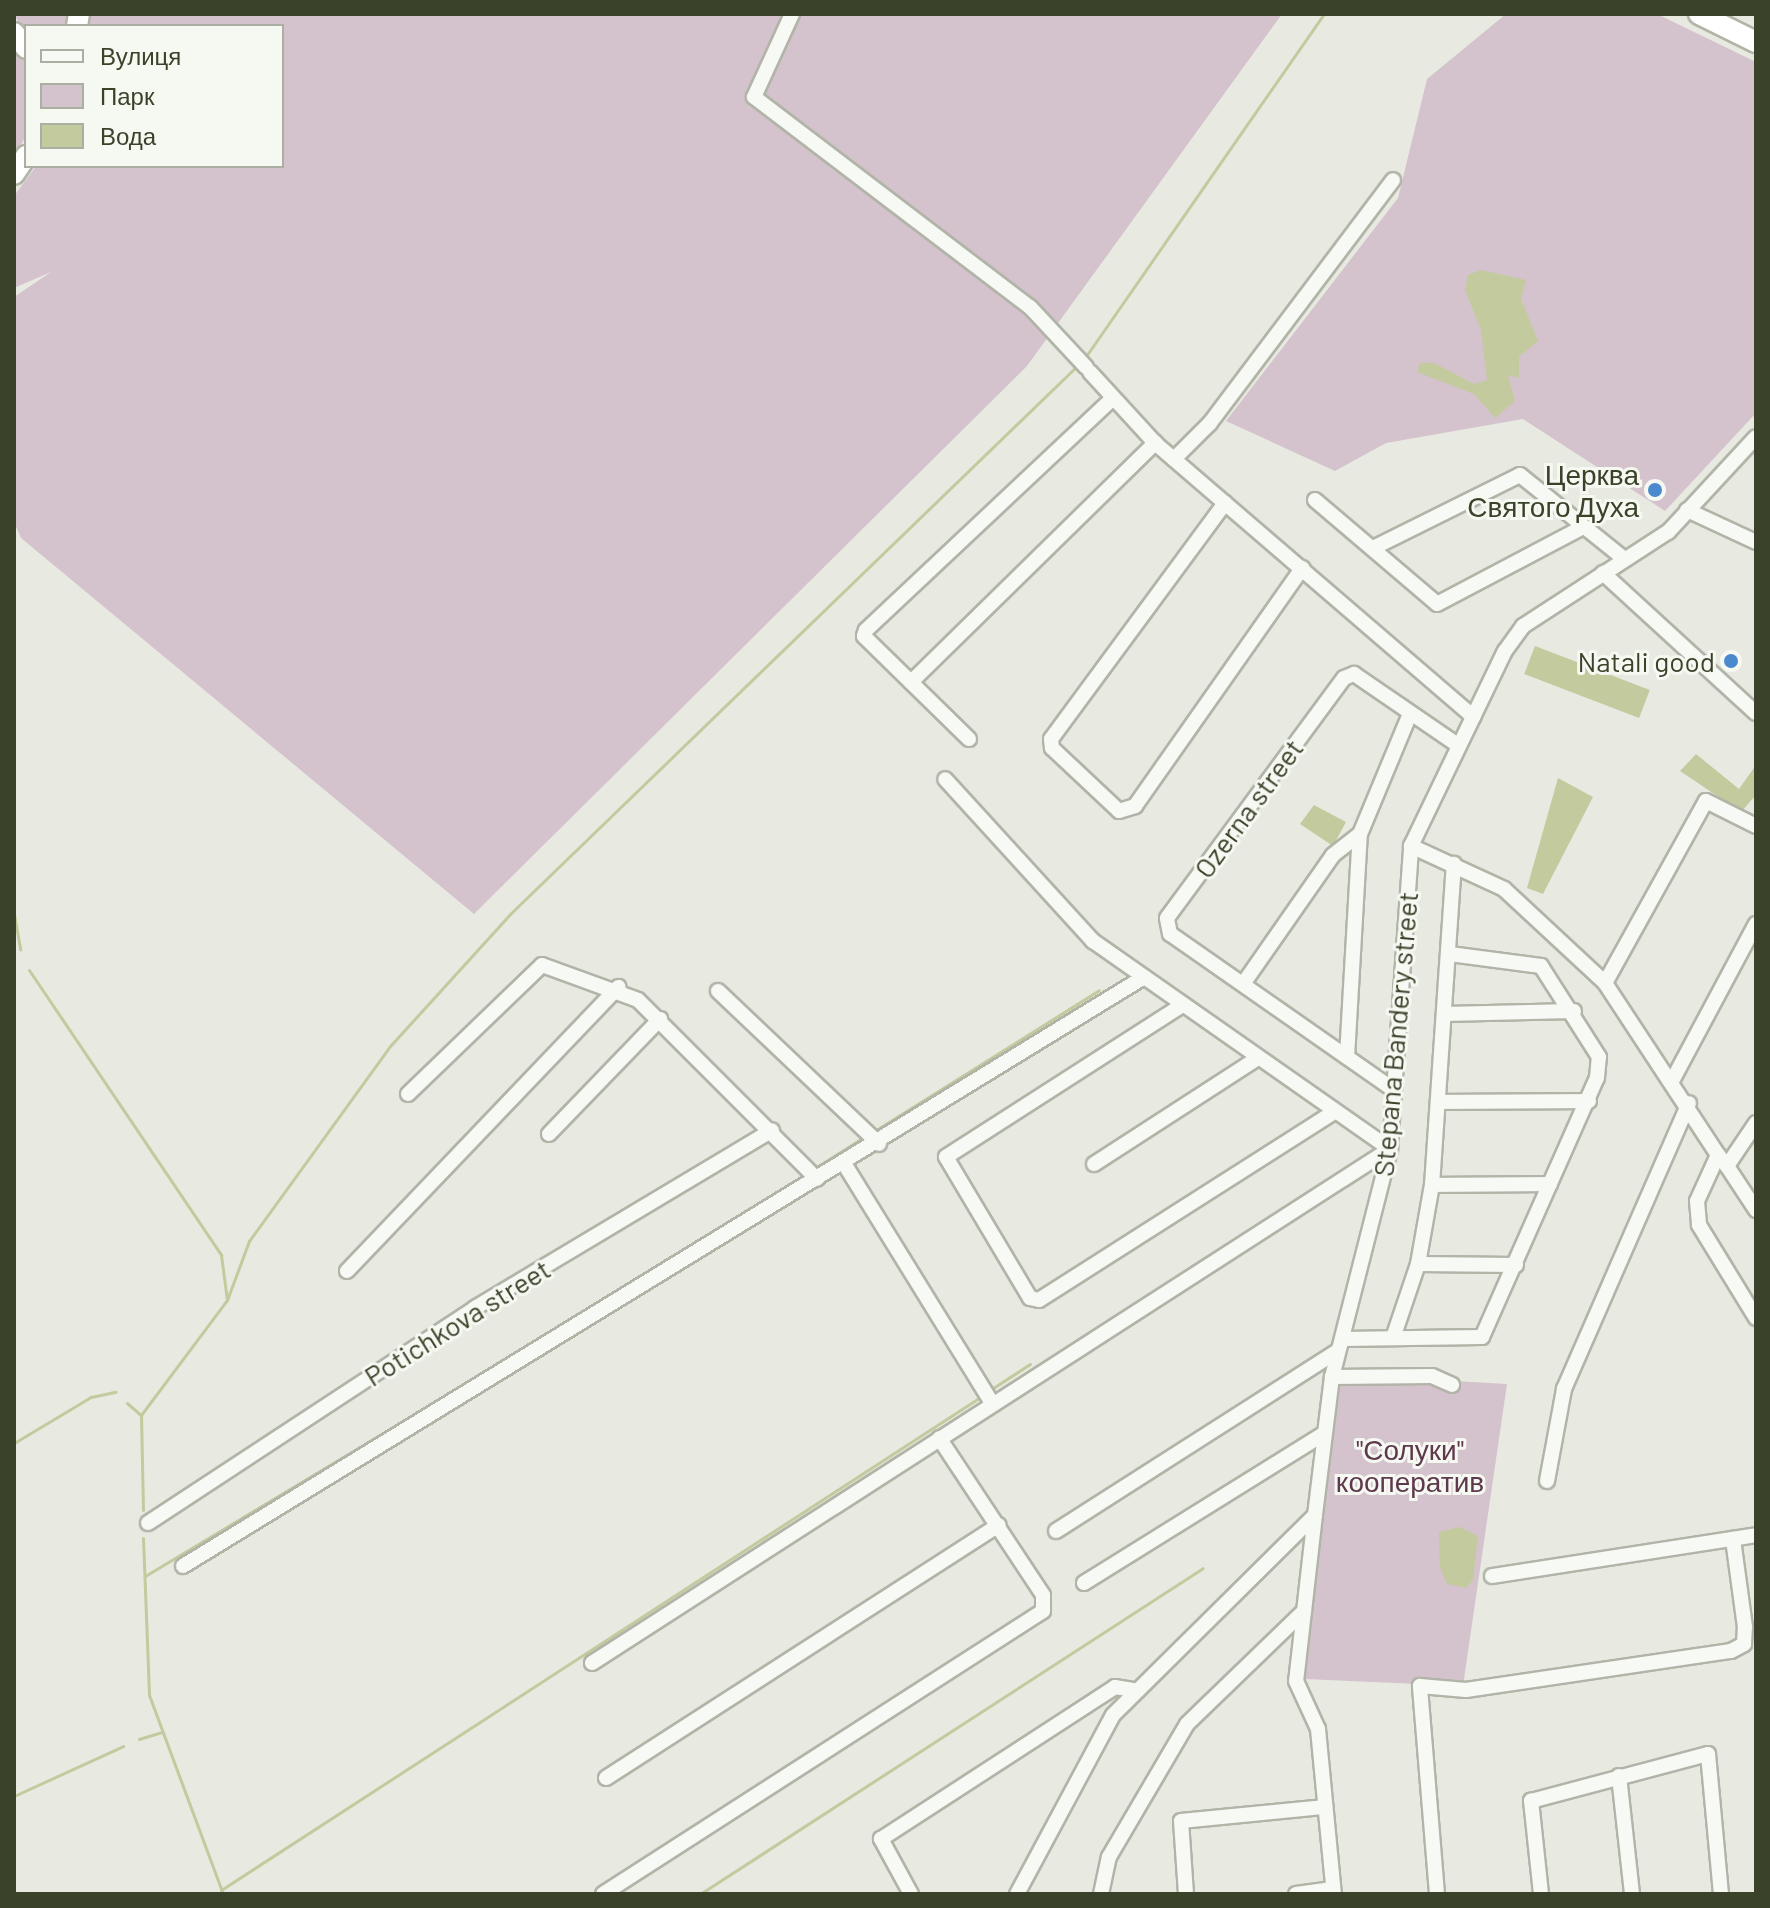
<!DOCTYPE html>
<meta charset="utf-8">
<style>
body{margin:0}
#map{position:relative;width:1770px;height:1908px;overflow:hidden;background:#e8eae2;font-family:Barlow,sans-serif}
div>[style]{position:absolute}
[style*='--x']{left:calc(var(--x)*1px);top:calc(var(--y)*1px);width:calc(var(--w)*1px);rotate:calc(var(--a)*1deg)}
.green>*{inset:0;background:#d4c3cd}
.water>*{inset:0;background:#c2ca9e;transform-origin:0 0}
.stream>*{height:3px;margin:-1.5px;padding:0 1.5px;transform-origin:1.5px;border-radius:1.5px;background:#c2ca9e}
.roads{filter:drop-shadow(2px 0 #b1b4a7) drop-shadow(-2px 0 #b1b4a7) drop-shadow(0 2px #b1b4a7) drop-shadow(0 -2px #b1b4a7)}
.minor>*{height:14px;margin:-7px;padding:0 7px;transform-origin:7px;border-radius:7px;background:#f7f9f5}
.highway>*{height:20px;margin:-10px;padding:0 10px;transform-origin:10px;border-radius:10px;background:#fff}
.dots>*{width:22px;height:22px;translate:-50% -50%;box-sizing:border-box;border:4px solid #f6f8f2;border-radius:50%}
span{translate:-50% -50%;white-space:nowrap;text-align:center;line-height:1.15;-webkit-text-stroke:6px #f6f8f2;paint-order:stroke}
.poi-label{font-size:28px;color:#3b422a}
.right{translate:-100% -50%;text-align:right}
.street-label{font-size:28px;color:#3b422a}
.park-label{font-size:28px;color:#5e384c}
.frame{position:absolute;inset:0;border:16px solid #3b422a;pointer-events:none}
.legend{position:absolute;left:24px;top:24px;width:260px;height:144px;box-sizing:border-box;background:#f6f8f2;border:2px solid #abafa2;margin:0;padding:10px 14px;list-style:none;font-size:24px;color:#3b422a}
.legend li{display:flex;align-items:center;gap:16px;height:40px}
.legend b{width:40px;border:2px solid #abafa2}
</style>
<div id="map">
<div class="green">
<div style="clip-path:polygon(14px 14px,73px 14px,70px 26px,26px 26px,26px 36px)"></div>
<div style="clip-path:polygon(91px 14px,1282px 14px,1027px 366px,474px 914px,21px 538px,14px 522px,14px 297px,51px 272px,14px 288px,14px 196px,36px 166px,282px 166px,282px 26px,88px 26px)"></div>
<div style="clip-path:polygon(1506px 14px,1657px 14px,1756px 62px,1756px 413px,1665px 511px,1523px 419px,1386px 443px,1335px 471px,1226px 421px,1398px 198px,1427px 79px)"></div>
<div style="clip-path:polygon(14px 43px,26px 63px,26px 136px,14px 157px)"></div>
<div style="clip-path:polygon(1437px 1380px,1507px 1384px,1463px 1686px,1304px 1679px,1335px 1383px)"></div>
</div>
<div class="water">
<div style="clip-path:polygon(1481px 270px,1526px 280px,1521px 299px,1538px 341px,1519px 357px,1519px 378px,1508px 375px,1515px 401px,1495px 418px,1474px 394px,1417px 372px,1420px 363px,1434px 363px,1474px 384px,1487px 380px,1481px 330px,1465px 290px,1468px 275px)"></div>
<div style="left:1535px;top:646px;width:123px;height:30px;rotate:21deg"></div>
<div style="clip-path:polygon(1696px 754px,1739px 789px,1756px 765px,1756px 795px,1741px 812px,1680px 771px)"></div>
<div style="clip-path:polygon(1558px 778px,1593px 797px,1543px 894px,1527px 888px)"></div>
<div style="clip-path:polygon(1314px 805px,1346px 822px,1333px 846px,1300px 824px)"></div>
<div style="clip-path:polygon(1459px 1527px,1478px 1536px,1473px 1580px,1466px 1588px,1447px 1584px,1440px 1567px,1439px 1532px)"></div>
</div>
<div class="stream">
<div style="--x:1084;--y:359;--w:420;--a:-55.2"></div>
<div style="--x:14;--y:914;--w:36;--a:80"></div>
<div style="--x:29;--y:970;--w:344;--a:56"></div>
<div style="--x:221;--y:1255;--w:45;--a:82.4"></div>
<div style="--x:227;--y:1300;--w:63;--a:-69.6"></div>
<div style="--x:249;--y:1241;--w:242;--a:-54.1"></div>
<div style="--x:391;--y:1045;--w:177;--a:-47.7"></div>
<div style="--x:510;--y:914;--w:791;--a:-44.03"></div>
<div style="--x:876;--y:1130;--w:263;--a:-32.1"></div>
<div style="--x:815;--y:1168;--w:58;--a:-32.3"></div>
<div style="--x:735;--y:1220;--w:84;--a:-33.3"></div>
<div style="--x:993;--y:1388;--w:44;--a:-33"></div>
<div style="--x:127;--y:1403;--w:18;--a:41"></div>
<div style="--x:14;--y:1443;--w:90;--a:-30.9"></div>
<div style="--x:91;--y:1397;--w:25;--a:-12"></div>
<div style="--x:143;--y:1510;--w:95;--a:-91.2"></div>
<div style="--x:141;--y:1415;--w:144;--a:-53.2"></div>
<div style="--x:143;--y:1538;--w:157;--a:87.8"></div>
<div style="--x:149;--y:1695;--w:212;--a:69.6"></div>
<div style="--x:145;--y:1576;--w:482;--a:-31"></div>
<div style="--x:139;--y:1739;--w:24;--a:-17"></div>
<div style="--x:14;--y:1796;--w:120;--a:-24.6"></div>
<div style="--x:221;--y:1890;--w:904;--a:-32.99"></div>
<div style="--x:700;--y:1894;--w:599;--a:-32.95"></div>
</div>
<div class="roads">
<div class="minor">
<div style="--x:792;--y:14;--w:91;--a:114.6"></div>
<div style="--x:754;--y:97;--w:347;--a:37.3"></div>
<div style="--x:1030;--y:307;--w:82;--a:47"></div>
<div style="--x:1090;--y:372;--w:96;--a:47.5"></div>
<div style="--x:1155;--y:443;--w:420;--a:40.7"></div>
<div style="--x:1174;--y:459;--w:51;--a:-45"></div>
<div style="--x:1210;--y:423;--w:304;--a:-53"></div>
<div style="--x:1315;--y:500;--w:160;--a:40.4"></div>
<div style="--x:1437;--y:604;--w:163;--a:-27.8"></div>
<div style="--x:1225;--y:503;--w:293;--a:126.4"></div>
<div style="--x:1051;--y:739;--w:9;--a:84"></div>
<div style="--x:1052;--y:748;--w:92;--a:43.2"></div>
<div style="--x:1119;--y:811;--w:17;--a:-17"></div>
<div style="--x:1135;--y:806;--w:291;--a:-54.9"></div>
<div style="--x:1687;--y:510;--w:76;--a:24.9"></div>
<div style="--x:1373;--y:548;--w:164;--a:-26.4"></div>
<div style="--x:1520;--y:475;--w:131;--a:38.8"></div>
<div style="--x:1603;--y:573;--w:207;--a:42.5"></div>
<div style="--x:911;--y:682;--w:342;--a:-44.4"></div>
<div style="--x:969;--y:739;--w:147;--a:-135.6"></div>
<div style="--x:864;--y:636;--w:6;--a:-72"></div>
<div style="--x:866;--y:630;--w:339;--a:-43.2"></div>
<div style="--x:1411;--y:846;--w:102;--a:24.8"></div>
<div style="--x:1504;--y:889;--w:138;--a:42.9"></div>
<div style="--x:1605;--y:983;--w:206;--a:56.7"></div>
<div style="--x:1718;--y:1155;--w:51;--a:114.5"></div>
<div style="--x:1697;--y:1201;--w:24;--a:85"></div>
<div style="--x:1699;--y:1225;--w:109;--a:58.5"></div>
<div style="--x:1605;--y:983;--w:208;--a:-61"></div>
<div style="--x:1706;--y:801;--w:56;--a:26.6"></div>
<div style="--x:1243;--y:984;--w:157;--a:-55.1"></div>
<div style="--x:1333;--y:855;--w:34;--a:-38"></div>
<div style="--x:1360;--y:834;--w:130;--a:-67.4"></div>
<div style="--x:718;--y:991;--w:222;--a:43.5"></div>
<div style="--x:1181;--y:1006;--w:279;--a:147.3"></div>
<div style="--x:946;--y:1157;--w:164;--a:59.2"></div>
<div style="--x:1030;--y:1298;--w:9;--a:13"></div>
<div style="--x:1039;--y:1300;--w:348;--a:-32.5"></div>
<div style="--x:1444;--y:1014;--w:130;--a:-1.3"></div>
<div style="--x:1347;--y:1057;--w:223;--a:-86.7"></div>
<div style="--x:1672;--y:1081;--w:178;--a:-61.9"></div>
<div style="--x:1394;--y:1090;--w:273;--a:-145.1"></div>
<div style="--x:1170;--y:934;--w:16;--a:-101"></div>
<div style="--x:1167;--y:918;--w:298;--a:-53.6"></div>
<div style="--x:1344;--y:678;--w:11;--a:-22"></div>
<div style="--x:1354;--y:674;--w:127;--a:34.4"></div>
<div style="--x:408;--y:1094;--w:186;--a:-43.9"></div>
<div style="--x:542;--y:965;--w:102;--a:20"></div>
<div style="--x:638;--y:1000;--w:253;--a:45"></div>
<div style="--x:1439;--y:1102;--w:150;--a:-0.4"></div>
<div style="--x:549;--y:1134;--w:160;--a:-46"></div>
<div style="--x:1718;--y:1155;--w:14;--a:51"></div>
<div style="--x:1727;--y:1166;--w:52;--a:-56"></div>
<div style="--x:1094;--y:1164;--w:193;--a:-32.9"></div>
<div style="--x:845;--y:1165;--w:278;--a:58.3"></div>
<div style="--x:1727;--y:1166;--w:53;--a:56.6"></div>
<div style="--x:1432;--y:1185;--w:118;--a:-0.5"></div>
<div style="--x:1418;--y:1264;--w:98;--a:0.6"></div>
<div style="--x:347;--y:1271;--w:393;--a:-46.3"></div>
<div style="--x:1393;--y:1338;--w:78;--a:-71.3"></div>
<div style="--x:1418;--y:1264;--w:80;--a:-80"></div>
<div style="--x:1432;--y:1185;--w:322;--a:-86.1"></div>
<div style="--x:1342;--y:1339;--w:140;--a:-0.8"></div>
<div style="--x:1482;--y:1337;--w:283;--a:-66.1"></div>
<div style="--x:1597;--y:1078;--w:21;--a:-85"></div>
<div style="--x:1599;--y:1057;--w:108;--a:-122.5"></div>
<div style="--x:1541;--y:966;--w:92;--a:-172.5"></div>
<div style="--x:1332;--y:1377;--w:100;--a:-0.6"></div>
<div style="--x:1432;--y:1376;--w:22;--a:24"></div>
<div style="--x:1547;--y:1481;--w:94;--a:-79.5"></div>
<div style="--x:1564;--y:1389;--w:312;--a:-66.4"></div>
<div style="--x:1315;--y:1515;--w:167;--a:96.5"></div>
<div style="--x:1296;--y:1681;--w:53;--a:65.4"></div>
<div style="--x:1318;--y:1729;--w:166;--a:84.5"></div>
<div style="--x:148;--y:1523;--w:391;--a:-33.3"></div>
<div style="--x:475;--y:1308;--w:346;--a:-30.9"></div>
<div style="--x:1056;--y:1531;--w:334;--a:-32.6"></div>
<div style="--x:183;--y:1566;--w:1124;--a:-31.5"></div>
<div style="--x:1492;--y:1576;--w:267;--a:-8.8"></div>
<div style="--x:1084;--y:1583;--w:282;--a:-31.9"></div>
<div style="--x:592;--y:1663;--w:949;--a:-32.79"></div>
<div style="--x:1390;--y:1149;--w:363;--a:-145"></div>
<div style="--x:1093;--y:941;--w:219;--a:-132.4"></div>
<div style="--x:1619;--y:1776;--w:119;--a:83.7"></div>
<div style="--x:606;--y:1778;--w:467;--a:-32.8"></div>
<div style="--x:603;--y:1894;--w:523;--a:-32.75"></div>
<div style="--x:1043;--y:1611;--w:16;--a:-90"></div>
<div style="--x:1043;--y:1595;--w:188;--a:-123.5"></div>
<div style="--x:911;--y:1894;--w:63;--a:-118.6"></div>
<div style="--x:881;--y:1839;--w:279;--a:-33"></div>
<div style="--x:1115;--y:1687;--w:18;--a:9"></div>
<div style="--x:1017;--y:1894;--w:203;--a:-61.8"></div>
<div style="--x:1113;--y:1715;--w:284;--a:-44.7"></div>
<div style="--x:1315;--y:1515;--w:139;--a:-83"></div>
<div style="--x:1332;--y:1377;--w:235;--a:-75.7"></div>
<div style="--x:1390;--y:1149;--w:304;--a:-86"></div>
<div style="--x:1411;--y:846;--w:216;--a:-64.3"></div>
<div style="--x:1505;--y:651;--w:31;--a:-54"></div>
<div style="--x:1523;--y:626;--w:173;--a:-33"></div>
<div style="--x:1668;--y:532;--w:129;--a:-47.2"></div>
<div style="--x:1101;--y:1894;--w:38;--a:-78"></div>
<div style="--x:1109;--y:1857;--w:154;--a:-59.6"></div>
<div style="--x:1187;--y:1724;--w:163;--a:-44"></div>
<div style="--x:1186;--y:1894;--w:73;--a:-93.9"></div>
<div style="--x:1181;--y:1821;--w:145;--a:-5.6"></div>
<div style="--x:1296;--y:1894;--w:37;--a:-8"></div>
<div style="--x:1437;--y:1894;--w:209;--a:-94.7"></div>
<div style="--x:1420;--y:1686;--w:46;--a:5"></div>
<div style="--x:1466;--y:1690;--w:268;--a:-8.4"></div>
<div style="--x:1731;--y:1651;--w:15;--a:-28"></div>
<div style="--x:1744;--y:1644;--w:17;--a:-87"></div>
<div style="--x:1745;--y:1627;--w:89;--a:-97.8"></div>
<div style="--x:1541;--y:1894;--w:94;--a:-96.1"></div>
<div style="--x:1531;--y:1801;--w:183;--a:-14.9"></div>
<div style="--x:1708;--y:1754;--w:141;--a:84.7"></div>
</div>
<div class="highway">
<div style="--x:1699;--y:14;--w:64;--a:26.2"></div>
<div style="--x:77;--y:26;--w:12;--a:-81"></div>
<div style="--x:14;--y:33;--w:19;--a:51"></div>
<div style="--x:14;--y:174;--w:22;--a:-56"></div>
</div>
</div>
<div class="dots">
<div style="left:1655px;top:490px;background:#4a89cd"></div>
<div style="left:1731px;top:661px;background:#4a89cd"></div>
</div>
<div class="poi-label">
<span class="right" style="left:1639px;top:490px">Церква<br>Святого Духа</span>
<span class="right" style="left:1715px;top:661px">Natali good</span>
</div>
<div class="street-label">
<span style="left:1248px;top:808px;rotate:-54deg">Ozerna street</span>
<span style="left:1395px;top:1034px;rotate:-85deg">Stepana Bandery street</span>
<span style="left:457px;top:1322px;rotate:-32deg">Potichkova street</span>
</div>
<div class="park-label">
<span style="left:1410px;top:1465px">"Солуки"<br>кооператив</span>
</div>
<div class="frame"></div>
<ul class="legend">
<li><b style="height:10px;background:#f7f9f5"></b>Вулиця</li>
<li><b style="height:22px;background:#d4c3cd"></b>Парк</li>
<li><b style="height:22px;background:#c2ca9e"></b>Вода</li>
</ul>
</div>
